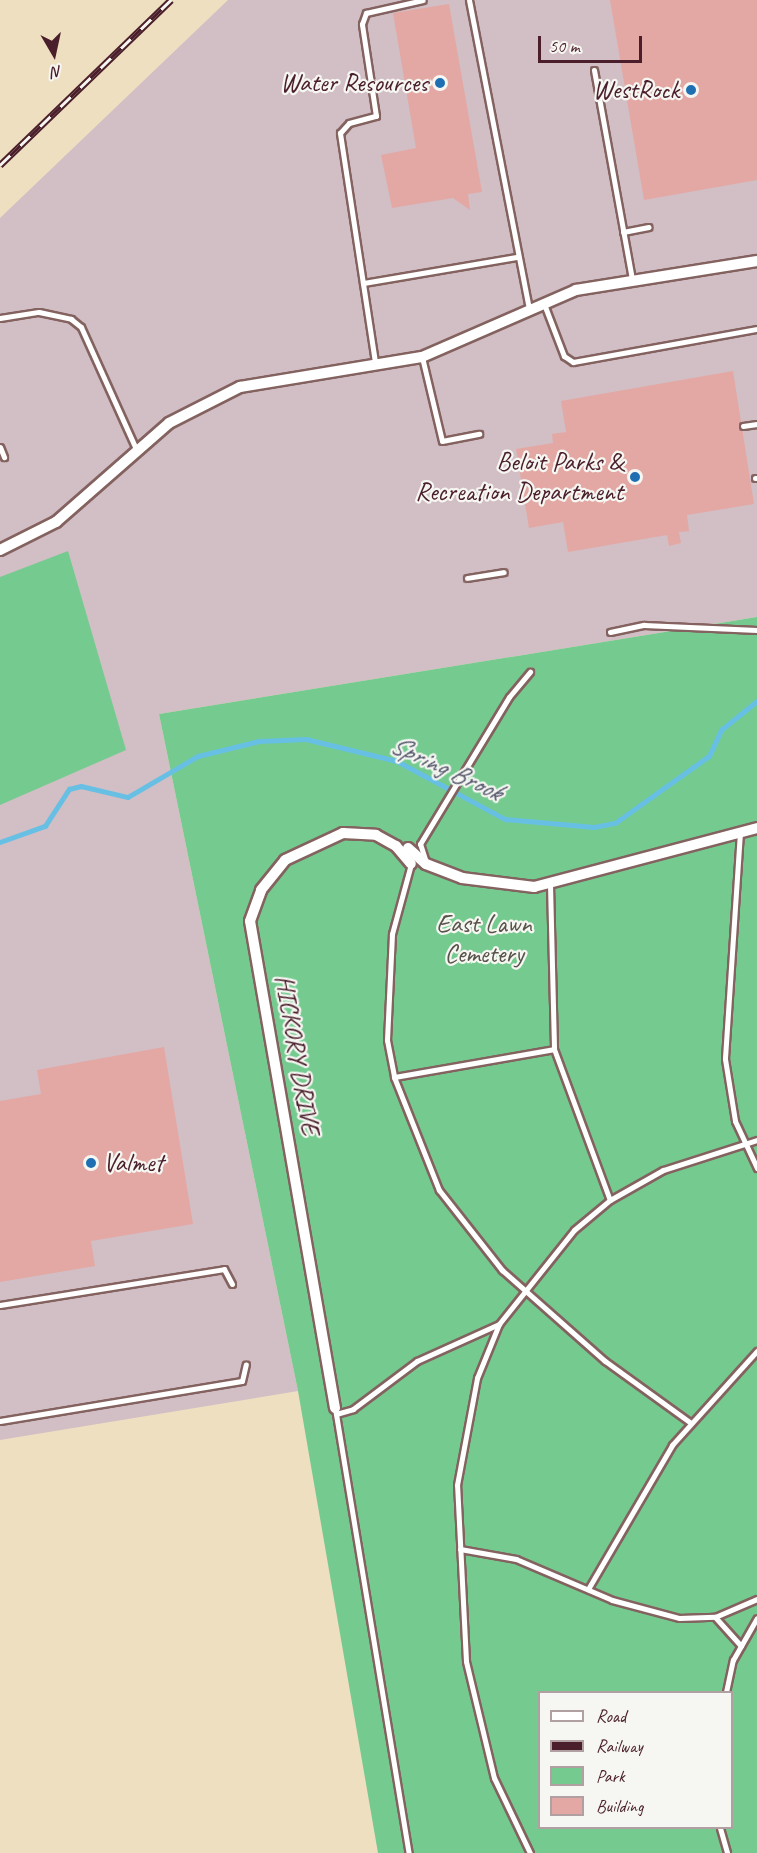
<!DOCTYPE html>
<style>
body{margin:0}
#map{position:relative;width:757px;height:1853px;overflow:hidden;background:#eedfc0;font-family:Caveat,sans-serif}
div>[style]{position:absolute}
[style*='--x']{left:calc(var(--x)*1px);top:calc(var(--y)*1px);width:calc(var(--w)*1px);rotate:calc(var(--a)*1deg)}
.industrial>*{inset:0;background:#d2bec5}
.green>*{inset:0;background:#75cb8f}
.stream>*{height:4.5px;margin:-2.25px;padding:0 2.25px;transform-origin:2.25px;border-radius:2.25px;background:#67c0e4}
.building>*{inset:0;background:#e3a8a3}
.roads{filter:drop-shadow(2px 0 #83625f) drop-shadow(-2px 0 #83625f) drop-shadow(0 2px #83625f) drop-shadow(0 -2px #83625f)}
.lane>*{height:5px;margin:-2.5px;padding:0 2.5px;transform-origin:2.5px;border-radius:2.5px;background:#fff}
.street>*{height:10px;margin:-5px;padding:0 5px;transform-origin:5px;border-radius:5px;background:#fff}
.rail>*{height:7px;margin-top:-3.5px;transform-origin:0;background:repeating-linear-gradient(90deg,#f6f6f2 0 14px,#4a1f2b 0 28px);box-sizing:border-box;border-block:2px solid #4a1f2b}
.dots>*{width:16px;height:16px;translate:-50% -50%;box-sizing:border-box;border:3px solid #f6f6f2;border-radius:50%}
span{translate:-50% -50%;white-space:nowrap;text-align:center;line-height:1.15;-webkit-text-stroke:4.5px #f6f6f2;paint-order:stroke}
.poi-label{font-size:26px;color:#4a1f2b}
.right{translate:-100% -50%;text-align:right}
.left{translate:0 -50%;text-align:left}
.park-label{font-size:26px;color:#575349}
.street-label{font-size:26px;color:#4a1f2b}
.water-label{font-size:27px;color:#54576c;font-style:italic}
.legend{position:absolute;left:538px;top:1691px;width:195px;height:138px;box-sizing:border-box;background:#f6f6f2;border:2px solid #b1a0a2;margin:0;padding:8px 10px;list-style:none;font-size:18px;color:#4a1f2b}
.legend li{display:flex;align-items:center;gap:12px;height:30px}
.legend b{width:30px;border:2px solid #b1a0a2}
.north{position:absolute;left:24px;top:24px;width:60px;height:60px;-webkit-text-stroke:4px #f6f6f2;paint-order:stroke;rotate:171deg;font-size:16px;font-weight:700;line-height:24px;text-align:center;color:#4a1f2b}
.north::after{content:'';display:block;margin:auto;width:21px;height:27px;background:#4a1f2b;clip-path:polygon(50% 0,100% 100%,50% 72%,0 100%)}
.scale{position:absolute;left:538px;top:36px;width:104px;height:27px;box-sizing:border-box;border:3px solid #4a1f2b;border-top:0;padding-left:8px;font-size:18px;line-height:21px;white-space:nowrap;color:#4a1f2b;-webkit-text-stroke:4px #f6f6f2;paint-order:stroke}
</style>
<div id="map">
<div class="industrial">
<div style="clip-path:polygon(228px 0,757px 0,757px 617px,159px 714px,298px 1391px,0 1440px,0 218px)"></div>
</div>
<div class="green">
<div style="clip-path:polygon(68px 551px,126px 750px,0 805px,0 577px)"></div>
<div style="clip-path:polygon(evenodd,757px 617px,757px 1853px,378px 1853px,298px 1391px,159px 714px,757px 617px,540px 1692px,732px 1692px,732px 1828px,540px 1828px,540px 1692px)"></div>
</div>
<div class="stream">
<div style="--x:0;--y:842;--w:48;--a:-19.6"></div>
<div style="--x:45;--y:826;--w:44;--a:-57"></div>
<div style="--x:69;--y:789;--w:12;--a:-14"></div>
<div style="--x:81;--y:786;--w:48;--a:13.2"></div>
<div style="--x:128;--y:797;--w:81;--a:-30.4"></div>
<div style="--x:198;--y:756;--w:63;--a:-13.8"></div>
<div style="--x:259;--y:741;--w:47;--a:-2.4"></div>
<div style="--x:306;--y:739;--w:94;--a:13.6"></div>
<div style="--x:397;--y:761;--w:123;--a:28.2"></div>
<div style="--x:505;--y:819;--w:89;--a:5.1"></div>
<div style="--x:594;--y:827;--w:21;--a:-11"></div>
<div style="--x:615;--y:823;--w:115;--a:-35.5"></div>
<div style="--x:709;--y:756;--w:29;--a:-65"></div>
<div style="--x:721;--y:730;--w:46;--a:-38.9"></div>
</div>
<div class="building">
<div style="clip-path:polygon(610px 0,757px 0,757px 180px,644px 200px)"></div>
<div style="clip-path:polygon(449px 4px,482px 192px,468px 194px,470px 210px,453px 198px,392px 208px,381px 155px,416px 148px,393px 13px)"></div>
<div style="clip-path:polygon(733px 371px,754px 504px,687px 515px,689px 531px,679px 532px,681px 543px,669px 546px,667px 535px,568px 552px,563px 522px,529px 528px,516px 449px,553px 443px,552px 434px,566px 432px,561px 401px)"></div>
<div style="clip-path:polygon(164px 1047px,193px 1224px,91px 1241px,95px 1266px,0 1282px,0 1101px,41px 1094px,37px 1070px)"></div>
</div>
<div class="roads">
<div class="lane">
<div style="--x:469;--y:0;--w:315;--a:79"></div>
<div style="--x:594;--y:70;--w:212;--a:79.7"></div>
<div style="--x:623;--y:232;--w:26;--a:-11"></div>
<div style="--x:363;--y:283;--w:156;--a:-9.6"></div>
<div style="--x:544;--y:304;--w:56;--a:69"></div>
<div style="--x:564;--y:356;--w:11;--a:34"></div>
<div style="--x:573;--y:362;--w:187;--a:-10.2"></div>
<div style="--x:0;--y:318;--w:39;--a:-9"></div>
<div style="--x:39;--y:312;--w:33;--a:12"></div>
<div style="--x:71;--y:319;--w:13;--a:39"></div>
<div style="--x:81;--y:327;--w:134;--a:65.7"></div>
<div style="--x:422;--y:357;--w:86;--a:76.6"></div>
<div style="--x:442;--y:441;--w:38;--a:-11"></div>
<div style="--x:375;--y:362;--w:232;--a:-98.7"></div>
<div style="--x:340;--y:133;--w:13;--a:-48"></div>
<div style="--x:349;--y:123;--w:28;--a:-15"></div>
<div style="--x:376;--y:116;--w:93;--a:-98.7"></div>
<div style="--x:362;--y:24;--w:12;--a:-70"></div>
<div style="--x:366;--y:13;--w:58;--a:-12.8"></div>
<div style="--x:743;--y:426;--w:14;--a:-8"></div>
<div style="--x:0;--y:447;--w:11;--a:68"></div>
<div style="--x:755;--y:478;--w:2;--a:0"></div>
<div style="--x:467;--y:578;--w:37;--a:-9"></div>
<div style="--x:610;--y:632;--w:35;--a:-12"></div>
<div style="--x:644;--y:625;--w:113;--a:2.5"></div>
<div style="--x:740;--y:832;--w:227;--a:93.8"></div>
<div style="--x:725;--y:1059;--w:63;--a:80.8"></div>
<div style="--x:735;--y:1121;--w:52;--a:64.9"></div>
<div style="--x:425;--y:859;--w:16;--a:-108"></div>
<div style="--x:420;--y:844;--w:172;--a:-58.8"></div>
<div style="--x:509;--y:697;--w:33;--a:-50"></div>
<div style="--x:411;--y:864;--w:73;--a:105.2"></div>
<div style="--x:392;--y:934;--w:106;--a:92.7"></div>
<div style="--x:387;--y:1040;--w:38;--a:79"></div>
<div style="--x:394;--y:1077;--w:122;--a:68.3"></div>
<div style="--x:439;--y:1190;--w:102;--a:51.8"></div>
<div style="--x:502;--y:1270;--w:137;--a:41.5"></div>
<div style="--x:605;--y:1361;--w:106;--a:35.8"></div>
<div style="--x:550;--y:884;--w:165;--a:88.6"></div>
<div style="--x:554;--y:1049;--w:161;--a:69.7"></div>
<div style="--x:394;--y:1077;--w:162;--a:-9.9"></div>
<div style="--x:0;--y:1305;--w:227;--a:-9.1"></div>
<div style="--x:224;--y:1269;--w:17;--a:62"></div>
<div style="--x:335;--y:1408;--w:451;--a:80.6"></div>
<div style="--x:336;--y:1414;--w:18;--a:-16"></div>
<div style="--x:353;--y:1409;--w:80;--a:-36.9"></div>
<div style="--x:417;--y:1361;--w:90;--a:-24.3"></div>
<div style="--x:0;--y:1421;--w:245;--a:-9.4"></div>
<div style="--x:242;--y:1381;--w:17;--a:-77"></div>
<div style="--x:460;--y:1549;--w:57;--a:10.1"></div>
<div style="--x:516;--y:1559;--w:104;--a:23.1"></div>
<div style="--x:612;--y:1600;--w:69;--a:15"></div>
<div style="--x:679;--y:1618;--w:36;--a:-2"></div>
<div style="--x:715;--y:1617;--w:46;--a:-23.2"></div>
<div style="--x:588;--y:1589;--w:167;--a:-59.7"></div>
<div style="--x:672;--y:1445;--w:127;--a:-47.9"></div>
<div style="--x:715;--y:1617;--w:39;--a:48"></div>
<div style="--x:726;--y:1692;--w:33;--a:-78"></div>
<div style="--x:733;--y:1660;--w:48;--a:-60.3"></div>
<div style="--x:720;--y:1828;--w:26;--a:74"></div>
<div style="--x:530;--y:1853;--w:83;--a:-115.6"></div>
<div style="--x:494;--y:1778;--w:120;--a:-103.5"></div>
<div style="--x:466;--y:1661;--w:176;--a:-92.9"></div>
<div style="--x:457;--y:1485;--w:109;--a:-79.4"></div>
<div style="--x:477;--y:1378;--w:58;--a:-67.8"></div>
<div style="--x:499;--y:1324;--w:120;--a:-51.4"></div>
<div style="--x:574;--y:1230;--w:47;--a:-39.8"></div>
<div style="--x:610;--y:1200;--w:61;--a:-29.5"></div>
<div style="--x:663;--y:1170;--w:99;--a:-17.7"></div>
</div>
<div class="street">
<div style="--x:0;--y:550;--w:63;--a:-26.6"></div>
<div style="--x:56;--y:522;--w:150;--a:-41.2"></div>
<div style="--x:169;--y:423;--w:80;--a:-26.9"></div>
<div style="--x:240;--y:387;--w:184;--a:-9.4"></div>
<div style="--x:422;--y:357;--w:168;--a:-23.5"></div>
<div style="--x:576;--y:290;--w:183;--a:-9.1"></div>
<div style="--x:408;--y:848;--w:24;--a:42"></div>
<div style="--x:426;--y:864;--w:39;--a:21"></div>
<div style="--x:462;--y:878;--w:73;--a:7.1"></div>
<div style="--x:534;--y:887;--w:231;--a:-14.8"></div>
<div style="--x:335;--y:1408;--w:494;--a:-99.9"></div>
<div style="--x:250;--y:921;--w:33;--a:-70"></div>
<div style="--x:261;--y:890;--w:38;--a:-51"></div>
<div style="--x:285;--y:860;--w:64;--a:-25"></div>
<div style="--x:343;--y:833;--w:33;--a:3"></div>
<div style="--x:376;--y:835;--w:23;--a:29"></div>
<div style="--x:396;--y:846;--w:23;--a:50"></div>
</div>
</div>
<div class="rail">
<div style="--x:0;--y:165;--w:238;--a:-44"></div>
</div>
<div class="dots">
<div style="left:440px;top:83px;background:#1f6fb2"></div>
<div style="left:691px;top:90px;background:#1f6fb2"></div>
<div style="left:635px;top:477px;background:#1f6fb2"></div>
<div style="left:91px;top:1163px;background:#1f6fb2"></div>
</div>
<div class="poi-label">
<span class="right" style="left:428px;top:83px">Water Resources</span>
<span class="right" style="left:679px;top:90px">WestRock</span>
<span class="right" style="left:623px;top:477px">Beloit Parks &amp;<br>Recreation Department</span>
<span class="left" style="left:103px;top:1163px">Valmet</span>
</div>
<div class="park-label">
<span style="left:484px;top:939px">East Lawn<br>Cemetery</span>
</div>
<div class="street-label">
<span style="left:297px;top:1055px;rotate:80deg">HICKORY DRIVE</span>
</div>
<div class="water-label">
<span style="left:446px;top:768px;rotate:25deg">Spring Brook</span>
</div>
<ul class="legend">
<li><b style="height:8px;background:#fff"></b>Road</li>
<li><b style="height:8px;background:#4a1f2b"></b>Railway</li>
<li><b style="height:16px;background:#75cb8f"></b>Park</li>
<li><b style="height:16px;background:#e3a8a3"></b>Building</li>
</ul>
<div class="north">N</div>
<div class="scale">50 m</div>
</div>
